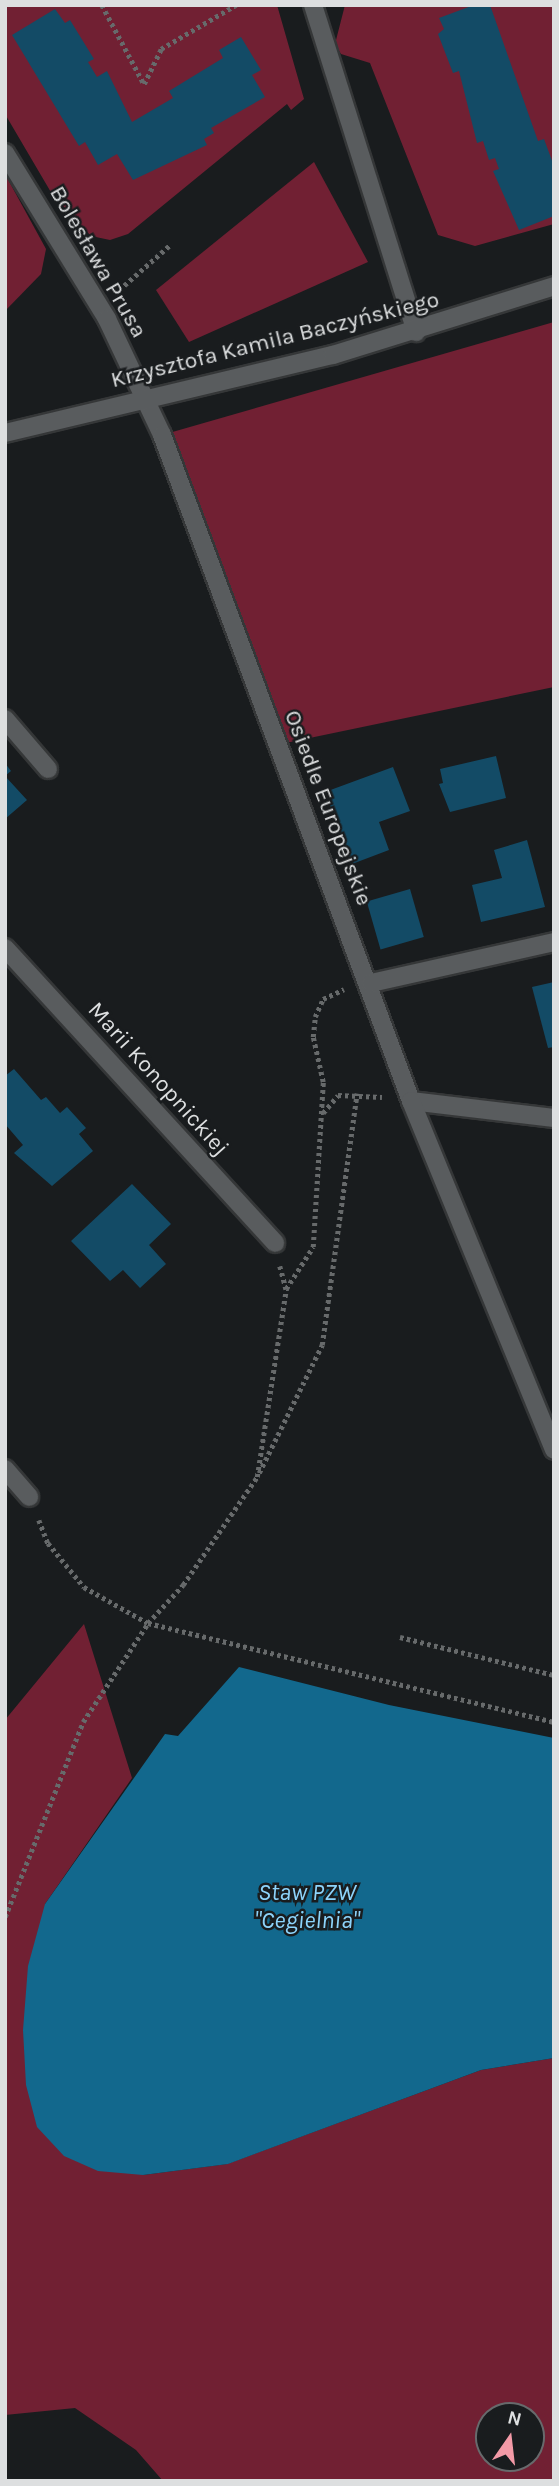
<!DOCTYPE html>
<meta charset="utf-8">
<style>
body{margin:0}
#map{position:relative;width:559px;height:2486px;overflow:hidden;background:#191c1e;font-family:Karla,sans-serif}
div>[style]{position:absolute}
[style*='--x']{left:calc(var(--x)*1px);top:calc(var(--y)*1px);width:calc(var(--w)*1px);rotate:calc(var(--a)*1deg)}
.green>*{inset:0;background:#712033}
.water>*{inset:0;background:#12688d}
.building>*{inset:0;background:#134b66;transform-origin:0 0}
.path>*{height:4.5px;margin-top:-2.25px;transform-origin:0;background:repeating-linear-gradient(90deg,#676a6b 0 3.5px,transparent 0 7px)}
.roads{filter:drop-shadow(2px 0 #353738) drop-shadow(-2px 0 #353738) drop-shadow(0 2px #353738) drop-shadow(0 -2px #353738)}
.service>*{height:18px;margin:-9px;padding:0 9px;transform-origin:9px;border-radius:9px;background:#595c5e}
.minor>*{height:18px;margin:-9px;padding:0 9px;transform-origin:9px;border-radius:9px;background:#595c5e}
span{translate:-50% -50%;white-space:nowrap;text-align:center;line-height:1.15;-webkit-text-stroke:5px #191c1e;paint-order:stroke}
.street-label{font-size:23px;color:#dddfe0}
.water-label{font-size:24px;color:#8dd4fb;font-style:italic}
.frame{position:absolute;inset:0;border:7px solid #dddfe0;pointer-events:none}
.north{position:absolute;left:475px;top:2402px;width:70px;height:70px;box-sizing:border-box;background:#191c1e;border:2px solid #676a6c;border-radius:50%;rotate:14deg;font-size:19px;font-weight:700;line-height:28px;text-align:center;color:#dddfe0}
.north::after{content:'';display:block;margin:auto;width:24px;height:32px;background:#f39aa7;clip-path:polygon(50% 0,100% 100%,50% 72%,0 100%)}
</style>
<div id="map">
<div class="green">
<div style="clip-path:polygon(5px 5px,277px 5px,304px 99px,291px 110px,287px 104px,128px 234px,110px 240px,91px 236px,52px 194px,5px 114px)"></div>
<div style="clip-path:polygon(345px 5px,554px 5px,554px 224px,475px 246px,438px 235px,370px 63px,341px 54px,335px 44px)"></div>
<div style="clip-path:polygon(314px 162px,368px 262px,189px 342px,156px 290px)"></div>
<div style="clip-path:polygon(5px 174px,46px 249px,41px 274px,5px 311px)"></div>
<div style="clip-path:polygon(554px 322px,554px 687px,276px 745px,162px 435px)"></div>
<div style="clip-path:polygon(evenodd,84px 1624px,132px 1778px,45px 1904px,143px 2175px,227px 2164px,481px 2070px,554px 2058px,554px 2481px,163px 2481px,136px 2450px,75px 2408px,5px 2415px,5px 1720px,84px 1624px,489px 2416px,531px 2416px,531px 2458px,489px 2458px,489px 2416px)"></div>
</div>
<div class="water">
<div style="clip-path:polygon(239px 1667px,389px 1705px,554px 1738px,554px 2058px,481px 2070px,228px 2164px,143px 2175px,98px 2171px,64px 2156px,37px 2127px,26px 2085px,23px 2030px,28px 1966px,45px 1904px,165px 1734px,178px 1736px)"></div>
</div>
<div class="building">
<div style="clip-path:polygon(474px 5px,490px 5px,538px 141px,544px 139px,554px 166px,554px 216px,519px 230px,493px 171px,499px 169px,495px 158px,489px 160px,483px 141px,477px 143px,459px 71px,453px 73px,438px 34px,444px 29px,439px 18px)"></div>
<div style="clip-path:polygon(55px 9px,65px 23px,70px 20px,94px 59px,88px 62px,97px 77px,107px 71px,132px 122px,173px 98px,169px 91px,223px 58px,219px 50px,241px 37px,261px 70px,252px 75px,265px 97px,211px 128px,214px 133px,204px 139px,207px 145px,133px 180px,117px 154px,98px 165px,85px 142px,79px 146px,12px 35px)"></div>
<div style="clip-path:polygon(496px 756px,506px 798px,450px 812px,439px 784px,443px 783px,440px 769px)"></div>
<div style="clip-path:polygon(5px 763px,11px 771px,5px 776px,27px 800px,5px 819px)"></div>
<div style="clip-path:polygon(393px 767px,410px 811px,379px 822px,389px 850px,352px 864px,325px 792px)"></div>
<div style="clip-path:polygon(527px 840px,545px 907px,481px 922px,472px 885px,502px 878px,494px 850px)"></div>
<div style="left:410px;top:889px;width:50px;height:45px;rotate:74deg"></div>
<div style="clip-path:polygon(554px 982px,554px 1047px,548px 1048px,532px 987px)"></div>
<div style="clip-path:polygon(14px 1069px,41px 1100px,46px 1097px,60px 1113px,67px 1107px,86px 1128px,79px 1134px,93px 1151px,52px 1186px,14px 1153px,23px 1145px,5px 1124px,5px 1076px)"></div>
<div style="clip-path:polygon(132px 1184px,171px 1224px,149px 1245px,166px 1264px,140px 1288px,123px 1270px,110px 1281px,71px 1241px)"></div>
</div>
<div class="path">
<div style="--x:102;--y:5;--w:89;--a:62"></div>
<div style="--x:144;--y:84;--w:39;--a:-64"></div>
<div style="--x:161;--y:49;--w:87;--a:-30.4"></div>
<div style="--x:119;--y:290;--w:68;--a:-41.4"></div>
<div style="--x:323;--y:1113;--w:23;--a:-50"></div>
<div style="--x:338;--y:1095;--w:44;--a:2.6"></div>
<div style="--x:280;--y:1266;--w:24;--a:75"></div>
<div style="--x:259;--y:1473;--w:143;--a:-63.8"></div>
<div style="--x:322;--y:1345;--w:254;--a:-82.1"></div>
<div style="--x:39;--y:1520;--w:25;--a:69"></div>
<div style="--x:48;--y:1543;--w:57;--a:50.7"></div>
<div style="--x:84;--y:1587;--w:73;--a:29.4"></div>
<div style="--x:148;--y:1623;--w:418;--a:13.7"></div>
<div style="--x:400;--y:1637;--w:159;--a:13.9"></div>
<div style="--x:5;--y:1917;--w:210;--a:-68.2"></div>
<div style="--x:83;--y:1722;--w:118;--a:-56.7"></div>
<div style="--x:148;--y:1623;--w:52;--a:-47.4"></div>
<div style="--x:183;--y:1585;--w:131;--a:-55.6"></div>
<div style="--x:257;--y:1477;--w:190;--a:-81.2"></div>
<div style="--x:286;--y:1289;--w:50;--a:-57.3"></div>
<div style="--x:313;--y:1247;--w:165;--a:-86.5"></div>
<div style="--x:323;--y:1082;--w:46;--a:-102.5"></div>
<div style="--x:313;--y:1037;--w:20;--a:-84"></div>
<div style="--x:315;--y:1017;--w:20;--a:-66"></div>
<div style="--x:323;--y:999;--w:23;--a:-25"></div>
</div>
<div class="roads">
<div class="service">
<div style="--x:5;--y:719;--w:66;--a:49.3"></div>
</div>
<div class="minor">
<div style="--x:313;--y:5;--w:343;--a:72.5"></div>
<div style="--x:5;--y:153;--w:195;--a:58.4"></div>
<div style="--x:107;--y:319;--w:128;--a:64.6"></div>
<div style="--x:162;--y:435;--w:711;--a:69.5"></div>
<div style="--x:411;--y:1101;--w:144;--a:6.8"></div>
<div style="--x:5;--y:433;--w:337;--a:-13.4"></div>
<div style="--x:333;--y:355;--w:232;--a:-17.3"></div>
<div style="--x:5;--y:948;--w:400;--a:47.5"></div>
<div style="--x:371;--y:983;--w:188;--a:-12.6"></div>
<div style="--x:411;--y:1101;--w:377;--a:67.7"></div>
<div style="--x:5;--y:1469;--w:37;--a:49"></div>
</div>
</div>
<div class="street-label">
<span style="left:98px;top:262px;rotate:60deg">Bolesława Prusa</span>
<span style="left:275px;top:340px;rotate:-14deg">Krzysztofa Kamila Baczyńskiego</span>
<span style="left:328px;top:808px;rotate:69deg">Osiedle Europejskie</span>
<span style="left:158px;top:1079px;rotate:48deg">Marii Konopnickiej</span>
</div>
<div class="water-label">
<span style="left:307px;top:1907px">Staw PZW<br>"Cegielnia"</span>
</div>
<div class="frame"></div>
<div class="north">N</div>
</div>
